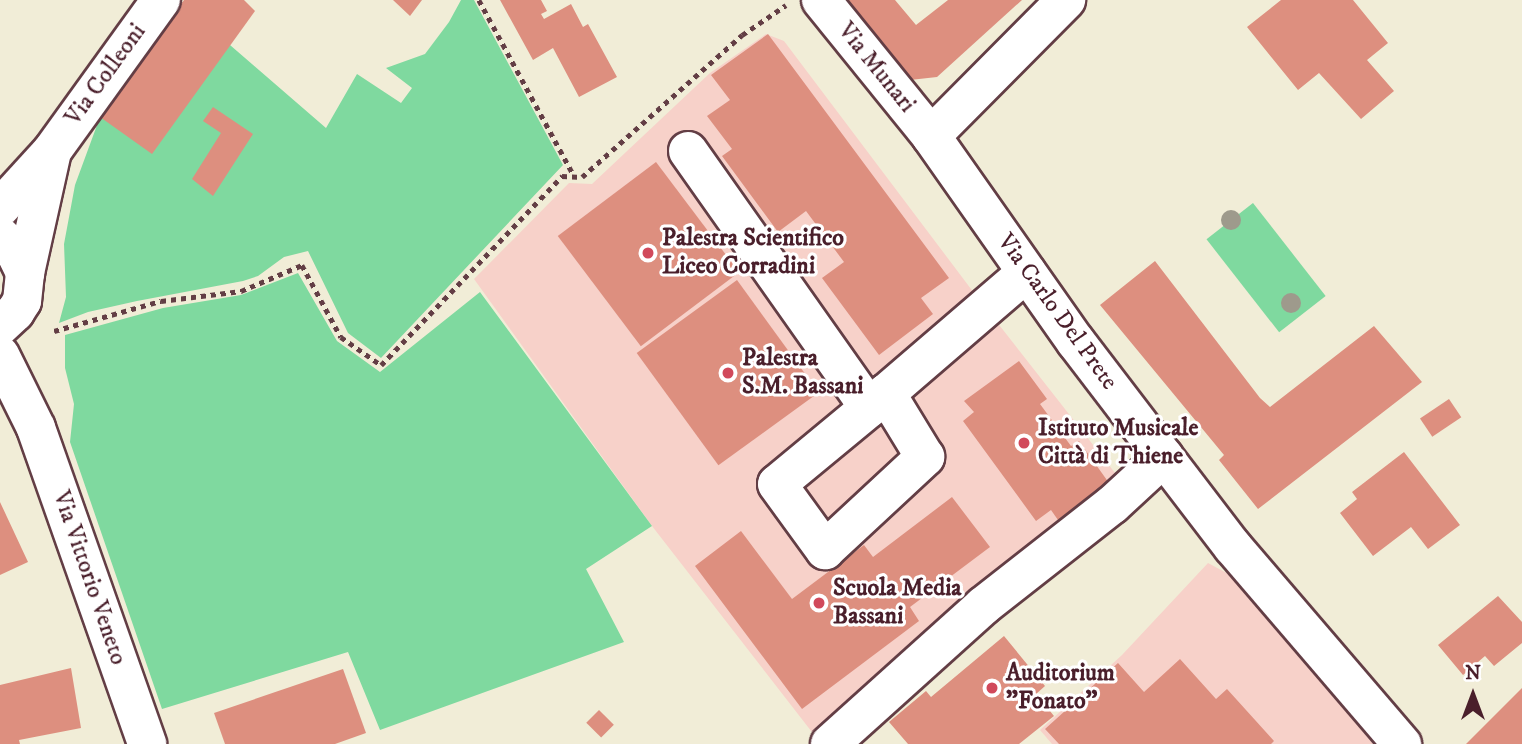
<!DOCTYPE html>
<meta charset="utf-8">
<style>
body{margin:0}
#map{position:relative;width:1522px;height:744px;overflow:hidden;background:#f1edd7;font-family:"IM FELL DW Pica",serif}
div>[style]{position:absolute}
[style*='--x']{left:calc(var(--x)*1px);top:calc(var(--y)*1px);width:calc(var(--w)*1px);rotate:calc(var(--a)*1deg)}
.built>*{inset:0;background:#f7d1c9}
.green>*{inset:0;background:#7fd99f;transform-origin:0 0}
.building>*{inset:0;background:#dd8f7f;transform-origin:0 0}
.path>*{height:4.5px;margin-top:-2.25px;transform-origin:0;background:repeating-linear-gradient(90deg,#633e45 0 5px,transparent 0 10px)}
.roads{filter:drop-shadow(2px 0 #633e45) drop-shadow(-2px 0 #633e45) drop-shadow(0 2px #633e45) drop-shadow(0 -2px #633e45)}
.minor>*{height:38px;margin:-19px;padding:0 19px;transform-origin:19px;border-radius:19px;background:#fff}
.major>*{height:38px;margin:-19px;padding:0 19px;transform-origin:19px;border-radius:19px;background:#fff}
.trees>*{width:20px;height:20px;margin:-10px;border-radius:50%;background:#9e9a8c}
.dots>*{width:19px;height:19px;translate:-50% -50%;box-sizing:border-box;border:4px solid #fff;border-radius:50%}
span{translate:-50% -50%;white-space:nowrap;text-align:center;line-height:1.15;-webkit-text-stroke:6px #fff;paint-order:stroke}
.street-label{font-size:24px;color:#4a1f2b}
.poi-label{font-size:24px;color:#4a1f2b;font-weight:700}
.left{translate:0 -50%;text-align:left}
.north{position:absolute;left:1438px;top:660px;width:70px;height:70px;-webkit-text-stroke:5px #fff;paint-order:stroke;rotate:0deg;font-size:19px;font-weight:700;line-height:28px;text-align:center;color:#4a1f2b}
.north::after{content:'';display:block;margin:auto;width:24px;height:32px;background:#4a1f2b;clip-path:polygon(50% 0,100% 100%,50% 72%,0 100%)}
</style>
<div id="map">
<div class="built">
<div style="clip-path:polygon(766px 34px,784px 41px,971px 289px,1119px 478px,815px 736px,652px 526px,474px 279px,569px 183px,592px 184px,710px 73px)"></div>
<div style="clip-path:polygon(1208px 563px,1234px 577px,1305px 656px,1375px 744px,1052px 744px,1040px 730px,1122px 655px)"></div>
</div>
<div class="green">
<div style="clip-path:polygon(461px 0,474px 0,563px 165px,381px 358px,348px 333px,308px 251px,284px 257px,258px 276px,243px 281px,137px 301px,88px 312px,59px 323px,66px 297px,64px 244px,75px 185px,100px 117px,230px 45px,326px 128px,357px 74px,401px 103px,412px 88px,386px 68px,425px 54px,449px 22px)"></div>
<div style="left:1253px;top:203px;width:118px;height:59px;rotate:52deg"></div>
<div style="clip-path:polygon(298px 273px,337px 341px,380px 372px,480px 292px,652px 526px,586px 569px,624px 642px,380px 730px,348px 652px,162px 709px,70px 442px,74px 404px,65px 368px,65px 335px,163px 308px,241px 295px)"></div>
</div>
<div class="building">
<div style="clip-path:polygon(184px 0,244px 0,255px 11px,152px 154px,100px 117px)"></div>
<div style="clip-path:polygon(393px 0,422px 0,410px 16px)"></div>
<div style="clip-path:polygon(500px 0,541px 0,547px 11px,541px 14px,544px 19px,571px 4px,583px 27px,588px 24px,617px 77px,579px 97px,553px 48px,533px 60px)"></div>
<div style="clip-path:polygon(845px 0,895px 0,916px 25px,948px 0,1022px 0,937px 77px,910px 80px)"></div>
<div style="clip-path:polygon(1281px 0,1353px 0,1388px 43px,1367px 60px,1394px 91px,1361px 119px,1319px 73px,1298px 90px,1247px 27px)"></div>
<div style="clip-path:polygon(768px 34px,949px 278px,921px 298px,933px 314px,879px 355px,822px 278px,844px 262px,806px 211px,778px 232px,722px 156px,732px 149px,707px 116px,730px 100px,711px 75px)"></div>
<div style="clip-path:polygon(213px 107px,253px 134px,213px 196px,192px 179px,221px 133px,203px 121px)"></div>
<div style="left:656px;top:162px;width:138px;height:123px;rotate:53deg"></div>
<div style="clip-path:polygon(1155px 261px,1260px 398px,1270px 407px,1374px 326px,1422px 382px,1258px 509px,1219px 460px,1224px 455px,1100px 305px)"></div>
<div style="left:737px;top:280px;width:139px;height:124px;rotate:54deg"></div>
<div style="clip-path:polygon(1019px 361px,1047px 399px,1040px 404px,1071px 446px,1079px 441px,1109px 483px,1058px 520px,1051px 510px,1036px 521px,963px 421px,974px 412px,964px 401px)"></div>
<div style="left:1449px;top:399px;width:22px;height:35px;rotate:56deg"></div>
<div style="clip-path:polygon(1404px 452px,1460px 525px,1428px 549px,1411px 527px,1373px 556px,1340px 513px,1357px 499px,1352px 492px)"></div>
<div style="clip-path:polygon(952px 497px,990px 547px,910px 607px,919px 621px,802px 709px,695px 566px,741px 531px,792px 599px,864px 545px,873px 557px)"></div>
<div style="clip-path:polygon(0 502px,28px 562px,0 575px)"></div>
<div style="clip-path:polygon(1498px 596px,1522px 622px,1522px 643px,1494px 666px,1485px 656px,1463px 675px,1438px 645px)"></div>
<div style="clip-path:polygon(1004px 636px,1045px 686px,1036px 694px,1054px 716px,1019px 744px,908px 744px,889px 722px,926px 691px,931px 697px)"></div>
<div style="clip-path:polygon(1180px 659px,1216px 699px,1227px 689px,1274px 741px,1271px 744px,1059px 744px,1045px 729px,1118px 663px,1144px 692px)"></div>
<div style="clip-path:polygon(71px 668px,81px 728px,19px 740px,20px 744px,0 744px,0 685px)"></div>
<div style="clip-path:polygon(343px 669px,366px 733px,335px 744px,225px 744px,214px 713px)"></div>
<div style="clip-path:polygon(1522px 688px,1522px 744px,1466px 744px)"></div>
<div style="left:599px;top:710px;width:21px;height:18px;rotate:45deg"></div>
</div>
<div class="path">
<div style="--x:479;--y:0;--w:198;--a:61.6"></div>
<div style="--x:54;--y:331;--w:111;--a:-15.7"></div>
<div style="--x:161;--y:301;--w:81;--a:-7.1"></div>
<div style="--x:241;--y:291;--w:66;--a:-23.1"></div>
<div style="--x:302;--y:265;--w:82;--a:61.6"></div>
<div style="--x:341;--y:337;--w:49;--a:35"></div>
<div style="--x:381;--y:365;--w:262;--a:-46.2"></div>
<div style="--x:562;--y:176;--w:20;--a:3"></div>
<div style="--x:582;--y:177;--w:214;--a:-41.6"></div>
<div style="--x:742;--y:35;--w:53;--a:-34.3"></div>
</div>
<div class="roads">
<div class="minor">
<div style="--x:821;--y:0;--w:175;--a:51"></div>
<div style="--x:931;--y:136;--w:252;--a:54.9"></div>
<div style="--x:1076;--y:342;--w:258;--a:52.6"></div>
<div style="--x:1233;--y:547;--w:260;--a:49.4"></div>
<div style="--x:931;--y:136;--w:192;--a:-45.2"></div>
<div style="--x:688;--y:151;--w:314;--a:54.8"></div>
<div style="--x:869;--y:408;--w:208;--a:-40.7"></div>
<div style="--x:0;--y:208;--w:77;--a:-47.6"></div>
<div style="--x:52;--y:151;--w:186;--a:-54.2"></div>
<div style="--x:25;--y:273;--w:120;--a:-77.5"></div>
<div style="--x:869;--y:408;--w:119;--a:140.4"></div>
<div style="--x:777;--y:484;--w:82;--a:54"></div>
<div style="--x:825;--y:550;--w:137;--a:-42.9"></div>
<div style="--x:925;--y:457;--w:75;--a:-121.4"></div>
<div style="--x:830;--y:744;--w:206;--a:-42"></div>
<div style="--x:983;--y:606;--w:164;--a:-38.1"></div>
<div style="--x:1112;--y:505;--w:71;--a:-42.7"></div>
</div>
<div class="major">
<div style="--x:0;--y:236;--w:18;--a:43"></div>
<div style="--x:13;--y:248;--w:28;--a:64"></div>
<div style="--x:25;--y:273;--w:28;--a:96"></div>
<div style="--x:22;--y:301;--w:13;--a:122"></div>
<div style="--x:15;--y:312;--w:21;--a:137"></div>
<div style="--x:0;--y:355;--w:81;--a:63.7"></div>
<div style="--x:36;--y:428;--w:335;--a:70.6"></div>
</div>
</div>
<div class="trees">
<div style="left:1231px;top:220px"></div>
<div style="left:1291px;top:303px"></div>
</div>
<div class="dots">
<div style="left:648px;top:253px;background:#d1495b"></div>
<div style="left:728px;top:373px;background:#d1495b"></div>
<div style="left:1024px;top:443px;background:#d1495b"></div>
<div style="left:819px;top:603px;background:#d1495b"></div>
<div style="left:992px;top:688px;background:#d1495b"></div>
</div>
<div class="street-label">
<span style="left:876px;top:68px;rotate:51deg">Via Munari</span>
<span style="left:106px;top:75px;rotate:-54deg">Via Colleoni</span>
<span style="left:1057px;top:312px;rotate:54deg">Via Carlo Del Prete</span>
<span style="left:89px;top:578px;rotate:71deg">Via Vittorio Veneto</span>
</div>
<div class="poi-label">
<span class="left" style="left:662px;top:253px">Palestra Scientifico<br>Liceo Corradini</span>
<span class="left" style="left:742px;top:373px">Palestra<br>S.M. Bassani</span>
<span class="left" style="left:1038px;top:443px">Istituto Musicale<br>Città di Thiene</span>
<span class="left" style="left:833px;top:603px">Scuola Media<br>Bassani</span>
<span class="left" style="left:1006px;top:688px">Auditorium<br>"Fonato"</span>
</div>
<div class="north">N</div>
</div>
